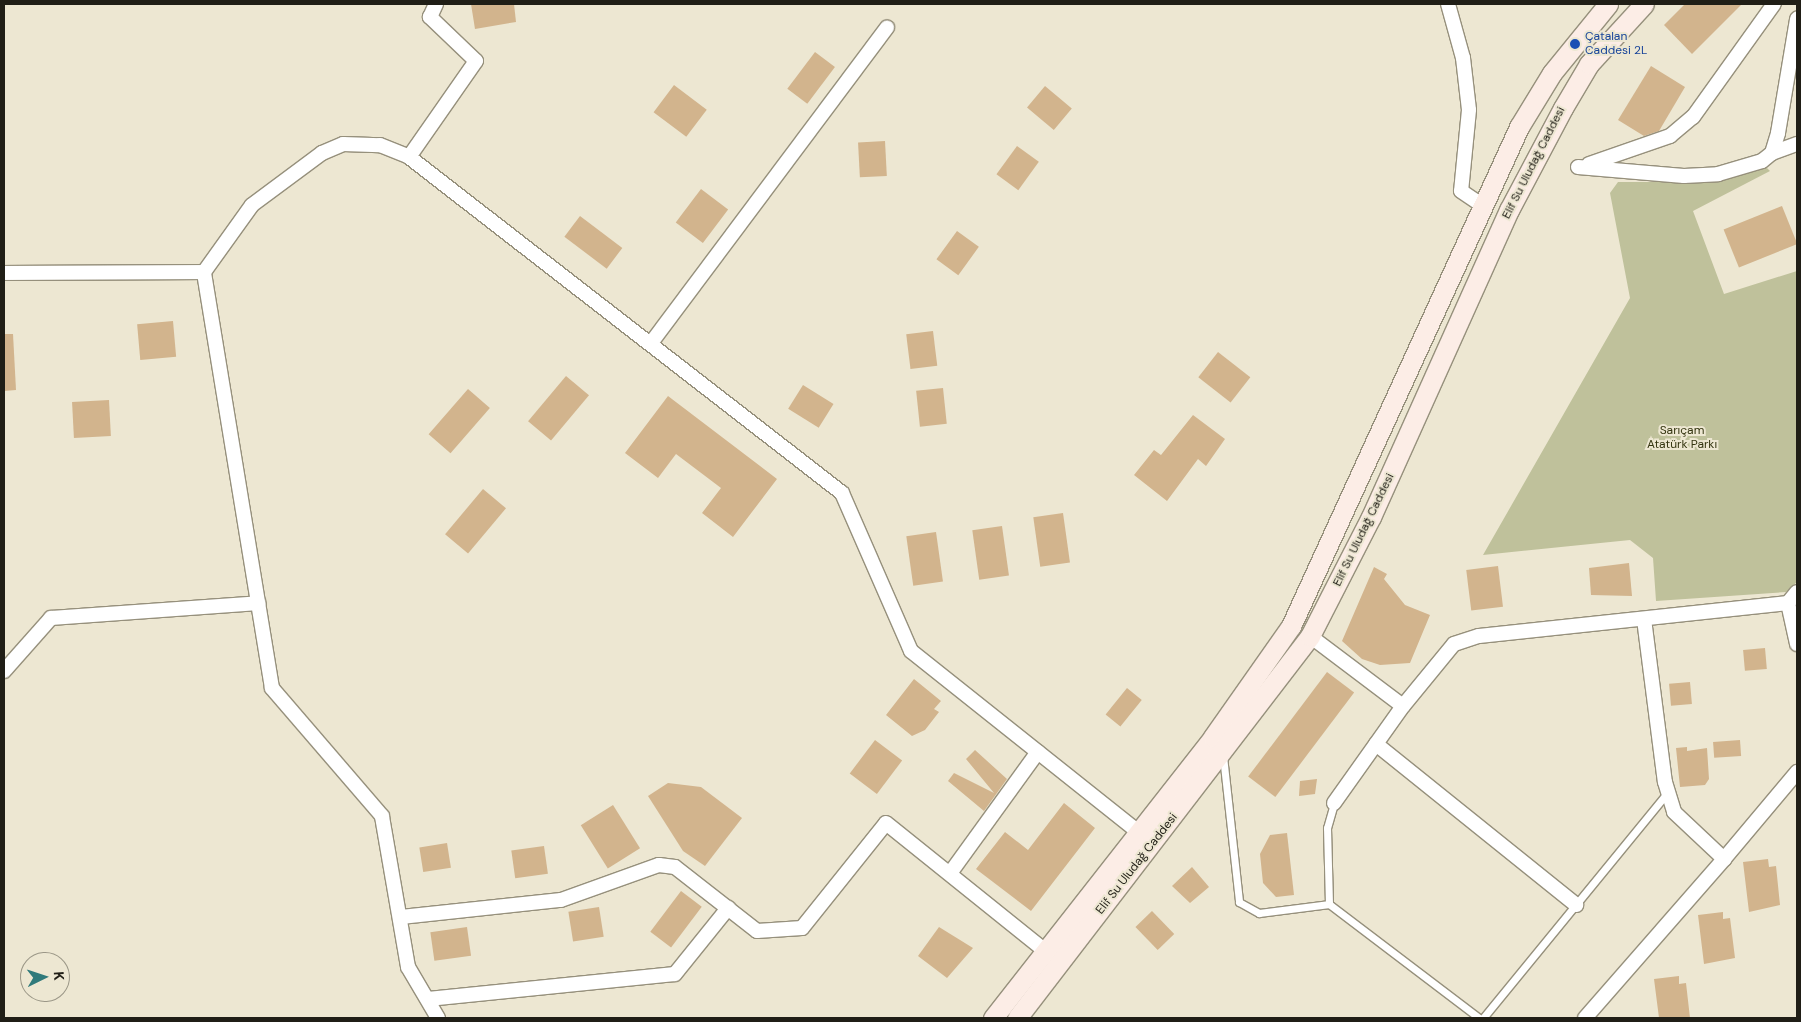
<!DOCTYPE html>
<meta charset="utf-8">
<style>
body{margin:0}
#map{position:relative;width:1801px;height:1022px;overflow:hidden;background:#ede7d2;font-family:"DM Sans",sans-serif}
div>[style]{position:absolute}
[style*='--x']{left:calc(var(--x)*1px);top:calc(var(--y)*1px);width:calc(var(--w)*1px);rotate:calc(var(--a)*1deg)}
.green>*{inset:0;background:#bfc19b}
.building>*{inset:0;background:#d2b48d;transform-origin:0 0}
.roads{filter:drop-shadow(1px 0 #96907c) drop-shadow(-1px 0 #96907c) drop-shadow(0 1px #96907c) drop-shadow(0 -1px #96907c)}
.service>*{height:7px;margin:-3.5px;padding:0 3.5px;transform-origin:3.5px;border-radius:3.5px;background:#fff}
.minor>*{height:14px;margin:-7px;padding:0 7px;transform-origin:7px;border-radius:7px;background:#fff}
.secondary>*{height:19px;margin:-9.5px;padding:0 9.5px;transform-origin:9.5px;border-radius:9.5px;background:#fcede6}
.dots>*{width:14px;height:14px;translate:-50% -50%;box-sizing:border-box;border:2px solid #ede7d2;border-radius:50%}
span{translate:-50% -50%;white-space:nowrap;text-align:center;line-height:1.15;-webkit-text-stroke:4px #ede7d2;paint-order:stroke}
.transit-label{font-size:12px;color:#164399}
.left{translate:0 -50%;text-align:left}
.street-label{font-size:12px;color:#201e16}
.park-label{font-size:12px;color:#343510}
.frame{position:absolute;inset:0;border:5px solid #201e16;pointer-events:none}
.north{position:absolute;left:20px;top:952px;width:50px;height:50px;box-sizing:border-box;background:#ede7d2;border:1px solid #9b9787;border-radius:50%;rotate:86deg;font-size:14px;font-weight:700;line-height:20px;text-align:center;color:#201e16}
.north::after{content:'';display:block;margin:auto;width:18px;height:22px;background:#307a7b;clip-path:polygon(50% 0,100% 100%,50% 72%,0 100%)}
</style>
<div id="map">
<div class="green">
<div style="clip-path:polygon(1764px 165px,1770px 171px,1693px 211px,1724px 294px,1797px 271px,1797px 582px,1786px 592px,1656px 601px,1653px 558px,1630px 540px,1483px 555px,1630px 298px,1610px 193px,1618px 182px,1718px 182px)"></div>
</div>
<div class="building">
<div style="clip-path:polygon(471px 4px,514px 4px,516px 22px,475px 29px)"></div>
<div style="clip-path:polygon(1685px 4px,1742px 4px,1692px 54px,1664px 25px)"></div>
<div style="left:815px;top:52px;width:25px;height:46px;rotate:37deg"></div>
<div style="clip-path:polygon(1651px 66px,1685px 87px,1659px 131px,1644px 136px,1618px 120px)"></div>
<div style="left:674px;top:85px;width:41px;height:34px;rotate:37deg"></div>
<div style="left:1045px;top:86px;width:35px;height:28px;rotate:40deg"></div>
<div style="left:885px;top:141px;width:35px;height:27px;rotate:87deg"></div>
<div style="left:1017px;top:146px;width:27px;height:35px;rotate:36deg"></div>
<div style="left:701px;top:189px;width:34px;height:42px;rotate:37deg"></div>
<div style="left:1782px;top:206px;width:41px;height:63px;rotate:68deg"></div>
<div style="left:580px;top:216px;width:53px;height:26px;rotate:37deg"></div>
<div style="left:957px;top:231px;width:27px;height:35px;rotate:36deg"></div>
<div style="left:173px;top:321px;width:36px;height:36px;rotate:85deg"></div>
<div style="left:933px;top:331px;width:35px;height:27px;rotate:83deg"></div>
<div style="clip-path:polygon(4px 334px,13px 334px,16px 390px,4px 391px)"></div>
<div style="left:1218px;top:352px;width:41px;height:32px;rotate:38deg"></div>
<div style="left:566px;top:376px;width:30px;height:59px;rotate:40deg"></div>
<div style="left:803px;top:385px;width:36px;height:28px;rotate:32deg"></div>
<div style="left:943px;top:388px;width:36px;height:27px;rotate:84deg"></div>
<div style="left:468px;top:389px;width:29px;height:60px;rotate:41deg"></div>
<div style="clip-path:polygon(668px 396px,777px 479px,733px 537px,702px 513px,721px 488px,676px 454px,658px 478px,625px 453px)"></div>
<div style="left:109px;top:400px;width:36px;height:37px;rotate:87deg"></div>
<div style="clip-path:polygon(1193px 415px,1225px 439px,1206px 466px,1198px 459px,1167px 501px,1134px 475px,1154px 450px,1161px 455px)"></div>
<div style="left:483px;top:489px;width:30px;height:59px;rotate:40deg"></div>
<div style="left:1063px;top:513px;width:50px;height:30px;rotate:82deg"></div>
<div style="left:1002px;top:526px;width:50px;height:30px;rotate:82deg"></div>
<div style="left:936px;top:532px;width:50px;height:30px;rotate:82deg"></div>
<div style="clip-path:polygon(1629px 563px,1632px 596px,1591px 595px,1589px 568px)"></div>
<div style="left:1498px;top:566px;width:41px;height:32px;rotate:83deg"></div>
<div style="clip-path:polygon(1374px 567px,1387px 574px,1384px 579px,1405px 605px,1430px 615px,1410px 663px,1380px 665px,1362px 659px,1342px 641px)"></div>
<div style="left:1765px;top:648px;width:21px;height:22px;rotate:85deg"></div>
<div style="left:1327px;top:672px;width:34px;height:131px;rotate:37deg"></div>
<div style="clip-path:polygon(914px 679px,941px 701px,934px 709px,939px 712px,925px 730px,912px 736px,886px 715px)"></div>
<div style="left:1690px;top:682px;width:22px;height:21px;rotate:85deg"></div>
<div style="left:1127px;top:688px;width:19px;height:34px;rotate:39deg"></div>
<div style="left:875px;top:740px;width:34px;height:42px;rotate:37deg"></div>
<div style="left:1740px;top:740px;width:16px;height:27px;rotate:86deg"></div>
<div style="clip-path:polygon(1687px 747px,1687px 751px,1707px 748px,1709px 779px,1705px 785px,1680px 787px,1676px 748px)"></div>
<div style="clip-path:polygon(975px 750px,1007px 779px,984px 811px,948px 781px,954px 773px,994px 793px,966px 759px)"></div>
<div style="clip-path:polygon(1317px 779px,1315px 794px,1299px 796px,1300px 781px)"></div>
<div style="clip-path:polygon(668px 783px,701px 787px,742px 818px,705px 866px,683px 851px,648px 796px)"></div>
<div style="clip-path:polygon(1064px 803px,1095px 828px,1031px 911px,976px 869px,1005px 832px,1028px 850px)"></div>
<div style="left:613px;top:805px;width:51px;height:38px;rotate:58deg"></div>
<div style="clip-path:polygon(1287px 833px,1294px 895px,1276px 897px,1263px 883px,1260px 854px,1270px 835px)"></div>
<div style="left:447px;top:843px;width:25px;height:28px;rotate:81deg"></div>
<div style="left:544px;top:846px;width:28px;height:33px;rotate:82deg"></div>
<div style="clip-path:polygon(1768px 859px,1769px 867px,1776px 866px,1780px 905px,1749px 912px,1743px 862px)"></div>
<div style="clip-path:polygon(1192px 867px,1209px 887px,1190px 903px,1172px 886px)"></div>
<div style="left:681px;top:891px;width:26px;height:51px;rotate:37deg"></div>
<div style="left:599px;top:907px;width:30px;height:31px;rotate:81deg"></div>
<div style="left:1152px;top:911px;width:32px;height:23px;rotate:46deg"></div>
<div style="clip-path:polygon(1723px 912px,1723px 919px,1730px 918px,1735px 958px,1704px 964px,1698px 915px)"></div>
<div style="left:467px;top:927px;width:29px;height:37px;rotate:82deg"></div>
<div style="clip-path:polygon(939px 927px,973px 948px,947px 978px,918px 956px)"></div>
<div style="clip-path:polygon(1679px 976px,1679px 984px,1686px 983px,1690px 1018px,1659px 1018px,1654px 979px)"></div>
</div>
<div class="roads">
<div class="service">
<div style="--x:1223;--y:756;--w:147;--a:83.7"></div>
<div style="--x:1239;--y:902;--w:23;--a:29"></div>
<div style="--x:1259;--y:913;--w:71;--a:-7.3"></div>
<div style="--x:1329;--y:904;--w:188;--a:37.2"></div>
<div style="--x:1329;--y:904;--w:76;--a:-91.5"></div>
<div style="--x:1327;--y:828;--w:26;--a:-74"></div>
<div style="--x:1483;--y:1018;--w:292;--a:-50.7"></div>
</div>
<div class="minor">
<div style="--x:1448;--y:4;--w:56;--a:74.5"></div>
<div style="--x:1463;--y:58;--w:52;--a:83.4"></div>
<div style="--x:1469;--y:110;--w:81;--a:95.6"></div>
<div style="--x:1461;--y:191;--w:25;--a:34"></div>
<div style="--x:1772;--y:153;--w:27;--a:-20"></div>
<div style="--x:409;--y:157;--w:117;--a:-55.1"></div>
<div style="--x:476;--y:61;--w:64;--a:-136.3"></div>
<div style="--x:430;--y:17;--w:14;--a:-65"></div>
<div style="--x:1589;--y:164;--w:86;--a:-19.1"></div>
<div style="--x:1670;--y:136;--w:30;--a:-40"></div>
<div style="--x:1693;--y:117;--w:139;--a:-54.4"></div>
<div style="--x:1578;--y:167;--w:106;--a:4.9"></div>
<div style="--x:1684;--y:176;--w:34;--a:-3"></div>
<div style="--x:1718;--y:174;--w:46;--a:-16.5"></div>
<div style="--x:1762;--y:161;--w:13;--a:-39"></div>
<div style="--x:1772;--y:153;--w:21;--a:-73"></div>
<div style="--x:1778;--y:133;--w:116;--a:-80.5"></div>
<div style="--x:4;--y:273;--w:200;--a:-0.3"></div>
<div style="--x:651;--y:343;--w:394;--a:-53.2"></div>
<div style="--x:1788;--y:603;--w:42;--a:77.6"></div>
<div style="--x:1644;--y:619;--w:164;--a:82.7"></div>
<div style="--x:1665;--y:782;--w:31;--a:73"></div>
<div style="--x:1674;--y:812;--w:69;--a:43.2"></div>
<div style="--x:1724;--y:859;--w:114;--a:-50"></div>
<div style="--x:1310;--y:636;--w:116;--a:37"></div>
<div style="--x:1403;--y:706;--w:80;--a:-50.6"></div>
<div style="--x:1454;--y:644;--w:26;--a:-18"></div>
<div style="--x:1479;--y:636;--w:311;--a:-6.1"></div>
<div style="--x:1788;--y:603;--w:14;--a:-51"></div>
<div style="--x:4;--y:671;--w:71;--a:-48.4"></div>
<div style="--x:51;--y:618;--w:208;--a:-4.1"></div>
<div style="--x:1376;--y:744;--w:257;--a:38.8"></div>
<div style="--x:1334;--y:803;--w:119;--a:-54.6"></div>
<div style="--x:951;--y:872;--w:148;--a:-54.1"></div>
<div style="--x:401;--y:917;--w:161;--a:-6.1"></div>
<div style="--x:561;--y:900;--w:104;--a:-19.7"></div>
<div style="--x:659;--y:865;--w:16;--a:7"></div>
<div style="--x:675;--y:867;--w:104;--a:38"></div>
<div style="--x:757;--y:931;--w:45;--a:-3.8"></div>
<div style="--x:802;--y:928;--w:134;--a:-51.3"></div>
<div style="--x:886;--y:823;--w:204;--a:38.8"></div>
<div style="--x:428;--y:999;--w:248;--a:-5.8"></div>
<div style="--x:675;--y:974;--w:85;--a:-51.2"></div>
<div style="--x:438;--y:1018;--w:59;--a:-120.5"></div>
<div style="--x:408;--y:967;--w:153;--a:-99.8"></div>
<div style="--x:382;--y:816;--w:169;--a:-130.7"></div>
<div style="--x:272;--y:688;--w:422;--a:-99.3"></div>
<div style="--x:204;--y:272;--w:82;--a:-54.4"></div>
<div style="--x:252;--y:205;--w:87;--a:-36.6"></div>
<div style="--x:322;--y:153;--w:23;--a:-23"></div>
<div style="--x:343;--y:144;--w:37;--a:2"></div>
<div style="--x:380;--y:145;--w:31;--a:22"></div>
<div style="--x:409;--y:157;--w:548;--a:37.81"></div>
<div style="--x:842;--y:493;--w:172;--a:66.4"></div>
<div style="--x:911;--y:651;--w:293;--a:38.5"></div>
<div style="--x:1585;--y:1018;--w:211;--a:-48.8"></div>
</div>
<div class="secondary">
<div style="--x:993;--y:1018;--w:357;--a:-51.9"></div>
<div style="--x:1213;--y:737;--w:136;--a:-54.9"></div>
<div style="--x:1291;--y:626;--w:549;--a:-65.44"></div>
<div style="--x:1519;--y:127;--w:63;--a:-58.6"></div>
<div style="--x:1552;--y:73;--w:89;--a:-50.9"></div>
<div style="--x:1017;--y:1018;--w:481;--a:-52.5"></div>
<div style="--x:1310;--y:636;--w:134;--a:-62.9"></div>
<div style="--x:1371;--y:517;--w:337;--a:-65.8"></div>
<div style="--x:1509;--y:210;--w:115;--a:-62.1"></div>
<div style="--x:1563;--y:108;--w:51;--a:-59.4"></div>
<div style="--x:1589;--y:64;--w:81;--a:-47.5"></div>
</div>
</div>
<div class="dots">
<div style="left:1575px;top:44px;background:#1a4fb4"></div>
</div>
<div class="transit-label">
<span class="left" style="left:1585px;top:44px">Çatalan<br>Caddesi 2L</span>
</div>
<div class="street-label">
<span style="left:1534px;top:163px;rotate:-63deg">Elif Su Uludağ Caddesi</span>
<span style="left:1364px;top:530px;rotate:-64deg">Elif Su Uludağ Caddesi</span>
<span style="left:1137px;top:864px;rotate:-52deg">Elif Su Uludağ Caddesi</span>
</div>
<div class="park-label">
<span style="left:1682px;top:438px">Sarıçam<br>Atatürk Parkı</span>
</div>
<div class="frame"></div>
<div class="north">K</div>
</div>
